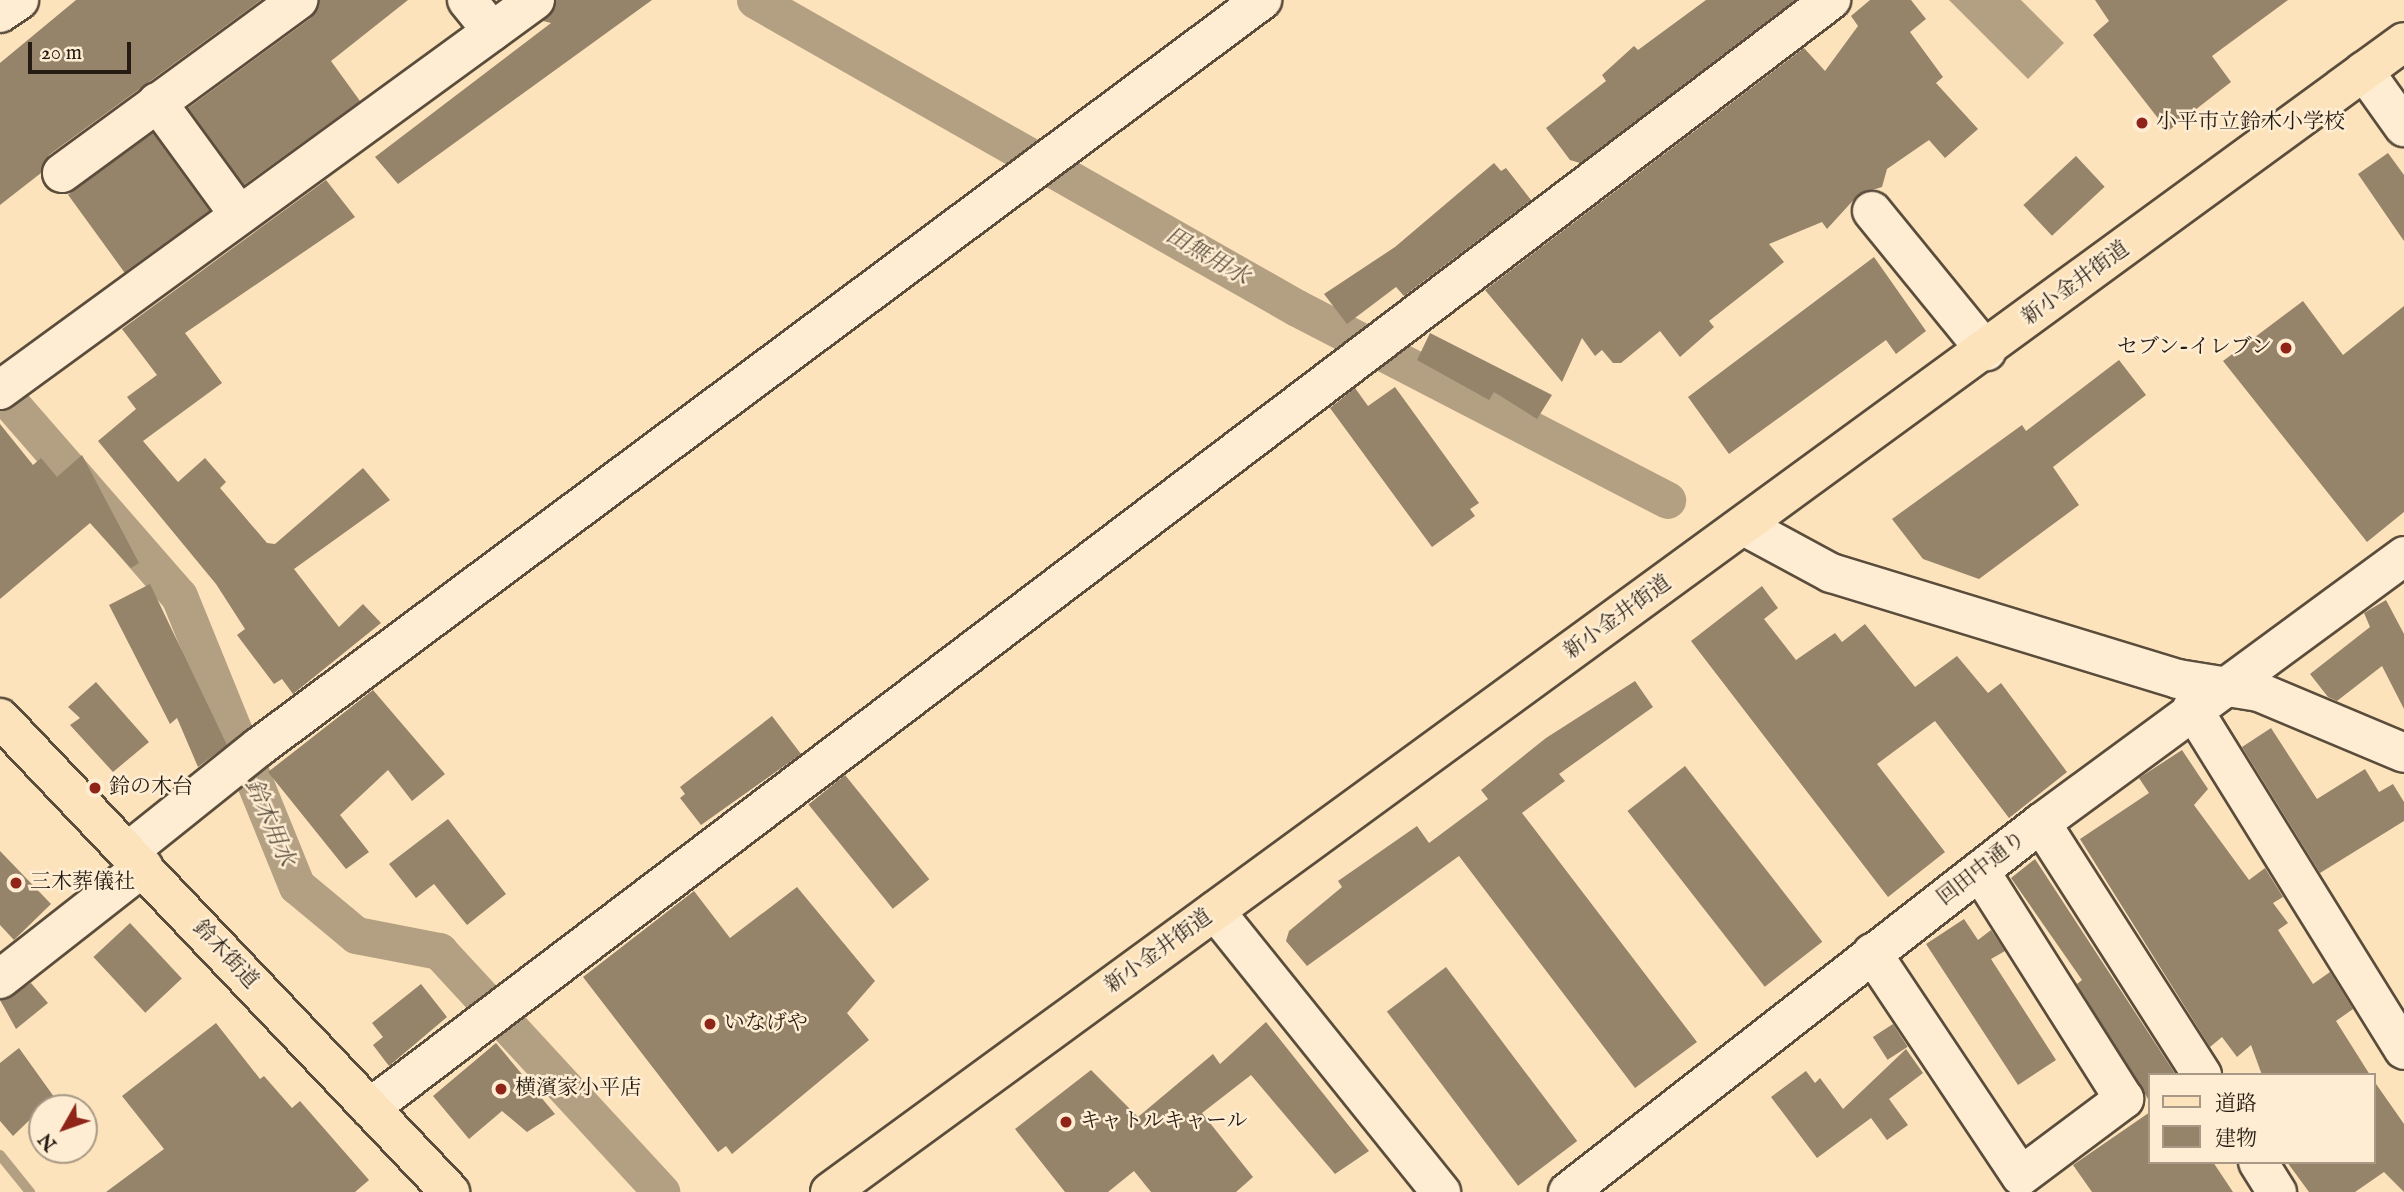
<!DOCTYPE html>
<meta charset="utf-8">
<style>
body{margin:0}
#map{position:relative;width:2404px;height:1192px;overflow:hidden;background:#fde3bb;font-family:"IM FELL English","Noto Serif JP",serif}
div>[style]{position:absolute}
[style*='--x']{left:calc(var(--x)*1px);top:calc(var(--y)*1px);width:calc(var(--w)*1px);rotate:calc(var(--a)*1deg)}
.water>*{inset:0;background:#b39f82}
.stream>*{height:10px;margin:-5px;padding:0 5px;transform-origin:5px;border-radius:5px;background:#b39f82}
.canal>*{height:37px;margin:-18.5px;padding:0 18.5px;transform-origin:18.5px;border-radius:18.5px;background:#b39f82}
.building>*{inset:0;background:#95836a;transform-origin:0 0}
.roads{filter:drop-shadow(2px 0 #5a4d3c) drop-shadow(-2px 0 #5a4d3c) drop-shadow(0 2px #5a4d3c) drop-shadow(0 -2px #5a4d3c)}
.minor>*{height:38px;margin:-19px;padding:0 19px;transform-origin:19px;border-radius:19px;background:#feedd3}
.major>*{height:38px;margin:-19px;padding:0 19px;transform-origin:19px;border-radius:19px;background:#fde3bb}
.dots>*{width:19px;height:19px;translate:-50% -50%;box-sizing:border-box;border:4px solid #feedd3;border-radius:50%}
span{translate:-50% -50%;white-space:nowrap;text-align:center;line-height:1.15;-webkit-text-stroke:5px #feedd3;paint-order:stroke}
.poi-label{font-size:21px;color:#241b12}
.left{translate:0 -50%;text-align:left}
.right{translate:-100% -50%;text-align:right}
.street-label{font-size:21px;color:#241b12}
.water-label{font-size:23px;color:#5d503f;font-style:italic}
.legend{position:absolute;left:2148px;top:1073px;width:228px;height:91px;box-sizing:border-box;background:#feedd3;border:2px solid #a79986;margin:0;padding:9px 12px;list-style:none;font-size:21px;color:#241b12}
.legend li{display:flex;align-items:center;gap:14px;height:35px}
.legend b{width:35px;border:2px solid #a79986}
.north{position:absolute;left:28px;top:1094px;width:70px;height:70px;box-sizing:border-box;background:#feedd3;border:2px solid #a79986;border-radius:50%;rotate:230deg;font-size:19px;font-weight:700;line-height:28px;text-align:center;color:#241b12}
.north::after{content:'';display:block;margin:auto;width:24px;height:32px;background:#8f2418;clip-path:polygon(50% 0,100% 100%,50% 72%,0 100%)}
.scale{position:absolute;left:28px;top:42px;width:103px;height:32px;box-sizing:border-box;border:4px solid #241b12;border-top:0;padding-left:9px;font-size:21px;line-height:24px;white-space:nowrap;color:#241b12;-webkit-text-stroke:5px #feedd3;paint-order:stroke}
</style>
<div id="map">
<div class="water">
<div style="clip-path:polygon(1949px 0,2021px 0,2064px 43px,2028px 79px)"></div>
</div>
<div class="stream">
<div style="--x:0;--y:1155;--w:48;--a:51"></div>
</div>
<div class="canal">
<div style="--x:755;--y:0;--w:623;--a:29.61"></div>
<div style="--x:1297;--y:308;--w:417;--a:27.4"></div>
<div style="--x:0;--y:391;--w:272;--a:48.9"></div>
<div style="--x:179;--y:596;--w:313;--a:67.9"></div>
<div style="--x:297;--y:886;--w:77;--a:39.7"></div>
<div style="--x:356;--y:935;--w:85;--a:10.9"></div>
<div style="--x:439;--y:951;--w:328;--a:47.3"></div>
</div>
<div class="building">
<div style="clip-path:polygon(76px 0,261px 0,49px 155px,41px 173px,0 205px,0 63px)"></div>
<div style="clip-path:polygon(319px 0,408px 0,331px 61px,360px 101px,244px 185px,188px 108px,311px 18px)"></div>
<div style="clip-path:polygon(556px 0,652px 0,398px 184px,375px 157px,551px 23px,543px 21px)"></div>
<div style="clip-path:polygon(1706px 0,1795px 0,1580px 163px,1570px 160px,1546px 128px,1606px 81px,1602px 75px,1634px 46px,1638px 50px)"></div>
<div style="clip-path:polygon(1870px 0,1911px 0,1926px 19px,1910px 32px,1943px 77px,1936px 83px,1978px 129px,1945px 158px,1929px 140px,1887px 169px,1882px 187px,1859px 194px,1827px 229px,1822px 222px,1769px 244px,1784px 262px,1709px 321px,1714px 327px,1680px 357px,1660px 331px,1621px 363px,1613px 363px,1602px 350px,1595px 356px,1582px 338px,1562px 382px,1485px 290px,1804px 48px,1825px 71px,1858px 26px,1851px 16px)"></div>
<div style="clip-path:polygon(2095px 0,2288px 0,2212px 56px,2231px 82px,2168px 131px,2093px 35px,2109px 21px)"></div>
<div style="left:153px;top:133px;width:96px;height:105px;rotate:54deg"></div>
<div style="clip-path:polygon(2388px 153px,2404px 175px,2404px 241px,2358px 174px)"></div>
<div style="left:2076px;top:156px;width:42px;height:72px;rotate:47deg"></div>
<div style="clip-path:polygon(1494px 163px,1501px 171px,1506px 168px,1531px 200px,1404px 296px,1396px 287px,1347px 324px,1324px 294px,1395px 247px)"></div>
<div style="clip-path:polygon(326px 180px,355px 217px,185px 333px,222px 383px,143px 441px,178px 482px,205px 458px,226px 482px,220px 488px,267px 543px,275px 544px,363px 468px,390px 500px,294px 569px,339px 627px,363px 604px,381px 623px,293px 694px,282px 679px,274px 684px,237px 635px,245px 629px,216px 584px,98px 441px,136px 409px,127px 397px,157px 375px,122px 329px)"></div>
<div style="clip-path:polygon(1874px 257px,1926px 331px,1896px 354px,1886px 340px,1729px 454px,1688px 397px)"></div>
<div style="clip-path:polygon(2303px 301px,2343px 355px,2404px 306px,2404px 512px,2367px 542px,2223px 361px)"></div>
<div style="clip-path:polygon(1430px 333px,1552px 395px,1537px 419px,1494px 392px,1489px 400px,1417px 360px)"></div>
<div style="clip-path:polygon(2119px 360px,2146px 395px,2053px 467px,2079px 505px,1979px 579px,1923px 559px,1892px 519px,2022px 425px,2026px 431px)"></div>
<div style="clip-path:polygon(1395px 387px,1479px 503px,1470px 509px,1475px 516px,1432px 547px,1330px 408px,1355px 388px,1368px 406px)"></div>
<div style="clip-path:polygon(0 424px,33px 465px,41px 458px,57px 477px,82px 455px,139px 563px,131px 568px,90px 523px,0 599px)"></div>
<div style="clip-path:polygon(150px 584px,227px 745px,198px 767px,177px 718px,170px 724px,109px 605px)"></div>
<div style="clip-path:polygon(1762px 586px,1778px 608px,1764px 619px,1796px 660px,1835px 633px,1842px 642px,1865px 624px,1915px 687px,1957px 656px,1988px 693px,2001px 683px,2067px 772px,2009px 818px,1935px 721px,1877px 764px,1945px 852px,1888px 897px,1691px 641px)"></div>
<div style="clip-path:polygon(2386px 600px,2404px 634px,2404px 709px,2382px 666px,2337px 701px,2328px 697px,2310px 674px,2370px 627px,2364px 613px)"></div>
<div style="clip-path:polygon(1635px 681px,1653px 707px,1559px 774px,1565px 781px,1522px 813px,1697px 1042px,1635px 1088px,1459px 856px,1307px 966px,1286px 941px,1289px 931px,1342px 887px,1338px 881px,1417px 826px,1429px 843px,1488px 799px,1481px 790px,1546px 738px)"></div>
<div style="clip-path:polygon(96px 682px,149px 742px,113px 772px,70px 725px,80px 718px,68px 707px)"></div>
<div style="clip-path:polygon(373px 690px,445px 774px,412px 801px,388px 770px,340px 815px,369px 852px,346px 869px,268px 772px)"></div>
<div style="clip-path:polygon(772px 716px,801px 754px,701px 825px,680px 798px,685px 794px,680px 787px)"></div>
<div style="clip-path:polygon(2271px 728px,2317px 799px,2365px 769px,2379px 792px,2393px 784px,2404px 802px,2404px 821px,2320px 873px,2242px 747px)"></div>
<div style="clip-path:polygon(2182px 750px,2208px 789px,2194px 805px,2249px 880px,2265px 868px,2283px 897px,2273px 903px,2288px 923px,2278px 930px,2313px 984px,2330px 972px,2353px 1009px,2336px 1021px,2370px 1075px,2262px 1075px,2251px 1045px,2237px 1057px,2222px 1037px,2210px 1047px,2080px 839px,2149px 793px,2139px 778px)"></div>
<div style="left:1685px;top:766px;width:223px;height:73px;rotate:52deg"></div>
<div style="left:845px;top:775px;width:134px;height:47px;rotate:51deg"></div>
<div style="clip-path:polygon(448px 819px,506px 894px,467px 925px,434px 884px,416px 898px,389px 864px)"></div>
<div style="clip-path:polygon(0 851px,51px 904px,14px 940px,0 925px)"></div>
<div style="clip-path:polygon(2035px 859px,2176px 1075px,2150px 1075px,2148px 1099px,2077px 984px,2082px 980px,2011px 878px)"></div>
<div style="clip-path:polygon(797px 887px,875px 981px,847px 1013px,869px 1040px,732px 1154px,726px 1146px,718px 1152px,583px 977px,694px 891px,730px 938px)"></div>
<div style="clip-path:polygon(1964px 919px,1978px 940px,1991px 930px,2005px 951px,1991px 959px,2056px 1060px,2018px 1085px,1926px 944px)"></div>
<div style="left:130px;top:923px;width:76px;height:50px;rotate:47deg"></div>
<div style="left:1446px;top:967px;width:218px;height:74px;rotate:53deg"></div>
<div style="clip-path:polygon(31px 983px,48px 1003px,16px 1029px,0 1000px)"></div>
<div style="clip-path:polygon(421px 984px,447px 1017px,389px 1066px,373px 1045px,383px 1037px,372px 1023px)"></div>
<div style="clip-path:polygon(1266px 1022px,1369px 1151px,1335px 1174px,1251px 1075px,1202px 1113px,1253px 1177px,1236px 1192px,1151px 1192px,1134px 1171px,1108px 1192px,1065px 1192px,1015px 1129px,1091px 1070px,1138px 1117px,1213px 1054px,1220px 1064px)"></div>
<div style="clip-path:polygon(216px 1023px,260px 1079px,264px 1076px,292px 1108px,300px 1101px,369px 1180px,355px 1192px,106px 1192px,164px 1149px,122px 1096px)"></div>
<div style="left:1893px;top:1024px;width:27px;height:24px;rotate:57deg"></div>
<div style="clip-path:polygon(496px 1043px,555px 1114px,527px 1132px,502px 1111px,469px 1139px,433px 1096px)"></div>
<div style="clip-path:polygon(19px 1048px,62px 1108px,42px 1108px,13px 1136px,0 1121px,0 1063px)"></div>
<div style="clip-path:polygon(1906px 1049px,1923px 1073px,1889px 1099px,1908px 1125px,1887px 1140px,1871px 1118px,1817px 1158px,1771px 1097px,1806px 1071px,1815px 1083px,1820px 1078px,1843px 1109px)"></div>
<div style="clip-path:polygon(2374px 1081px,2404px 1124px,2404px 1192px,2384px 1172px,2355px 1192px,2309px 1192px,2287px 1162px,2374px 1162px)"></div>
<div style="clip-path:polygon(2150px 1112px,2150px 1162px,2213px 1162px,2233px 1192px,2092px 1192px,2073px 1165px)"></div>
</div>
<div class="roads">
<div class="minor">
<div style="--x:467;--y:0;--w:40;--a:51"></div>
<div style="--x:0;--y:13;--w:23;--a:-34"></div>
<div style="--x:2364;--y:71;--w:69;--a:54.5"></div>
<div style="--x:157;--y:102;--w:137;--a:53.9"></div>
<div style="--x:62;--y:173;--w:293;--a:-36.2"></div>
<div style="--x:1872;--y:211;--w:181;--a:50.8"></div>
<div style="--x:0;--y:390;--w:662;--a:-36.09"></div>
<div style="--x:1744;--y:526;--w:99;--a:28.4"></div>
<div style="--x:1831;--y:573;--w:363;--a:17"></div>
<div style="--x:2178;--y:679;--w:82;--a:9.1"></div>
<div style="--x:2259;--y:692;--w:157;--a:22.8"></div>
<div style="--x:2192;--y:708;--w:402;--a:58.2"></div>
<div style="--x:2041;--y:823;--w:299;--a:57.4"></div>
<div style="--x:129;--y:851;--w:166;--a:-38.7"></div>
<div style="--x:259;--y:747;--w:1251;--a:-36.68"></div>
<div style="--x:1215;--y:911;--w:361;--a:51.2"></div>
<div style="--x:1872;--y:953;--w:268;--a:56.3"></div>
<div style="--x:2021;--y:1176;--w:129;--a:-36.8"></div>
<div style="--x:2124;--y:1099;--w:270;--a:-122.3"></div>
<div style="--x:0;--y:979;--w:182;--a:-38.1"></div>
<div style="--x:370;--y:1108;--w:1834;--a:-37.18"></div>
<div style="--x:2258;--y:1162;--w:36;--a:58"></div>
<div style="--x:1568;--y:1192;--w:600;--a:-37.96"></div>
<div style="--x:2041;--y:823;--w:451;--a:-36.3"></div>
</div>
<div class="major">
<div style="--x:0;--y:718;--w:654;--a:46.49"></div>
<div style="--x:830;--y:1192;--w:1949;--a:-36.15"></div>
</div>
</div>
<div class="dots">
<div style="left:2142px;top:123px;background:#8f2418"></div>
<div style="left:2286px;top:348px;background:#8f2418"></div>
<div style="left:95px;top:788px;background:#8f2418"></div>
<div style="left:16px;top:883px;background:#8f2418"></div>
<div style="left:710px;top:1024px;background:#8f2418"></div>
<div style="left:501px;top:1089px;background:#8f2418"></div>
<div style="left:1066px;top:1122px;background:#8f2418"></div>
</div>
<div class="poi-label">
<span class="left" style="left:2156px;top:123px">小平市立鈴木小学校</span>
<span class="right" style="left:2272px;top:348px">セブン-イレブン</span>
<span class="left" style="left:109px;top:788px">鈴の木台</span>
<span class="left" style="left:30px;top:883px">三木葬儀社</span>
<span class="left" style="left:724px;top:1024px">いなげや</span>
<span class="left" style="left:515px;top:1089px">横濱家小平店</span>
<span class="left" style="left:1080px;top:1122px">キャトルキャール</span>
</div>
<div class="street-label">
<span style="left:2076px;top:284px;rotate:-36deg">新小金井街道</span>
<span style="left:1618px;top:618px;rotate:-36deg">新小金井街道</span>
<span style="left:1982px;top:869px;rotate:-38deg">回田中通り</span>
<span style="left:1159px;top:952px;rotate:-36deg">新小金井街道</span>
<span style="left:225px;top:955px;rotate:47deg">鈴木街道</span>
</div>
<div class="water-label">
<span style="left:1207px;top:257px;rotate:30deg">田無用水</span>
<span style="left:269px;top:823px;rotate:67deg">鈴木用水</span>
</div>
<ul class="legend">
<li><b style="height:9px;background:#fde3bb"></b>道路</li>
<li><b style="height:19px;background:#95836a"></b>建物</li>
</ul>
<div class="north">N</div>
<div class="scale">20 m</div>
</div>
